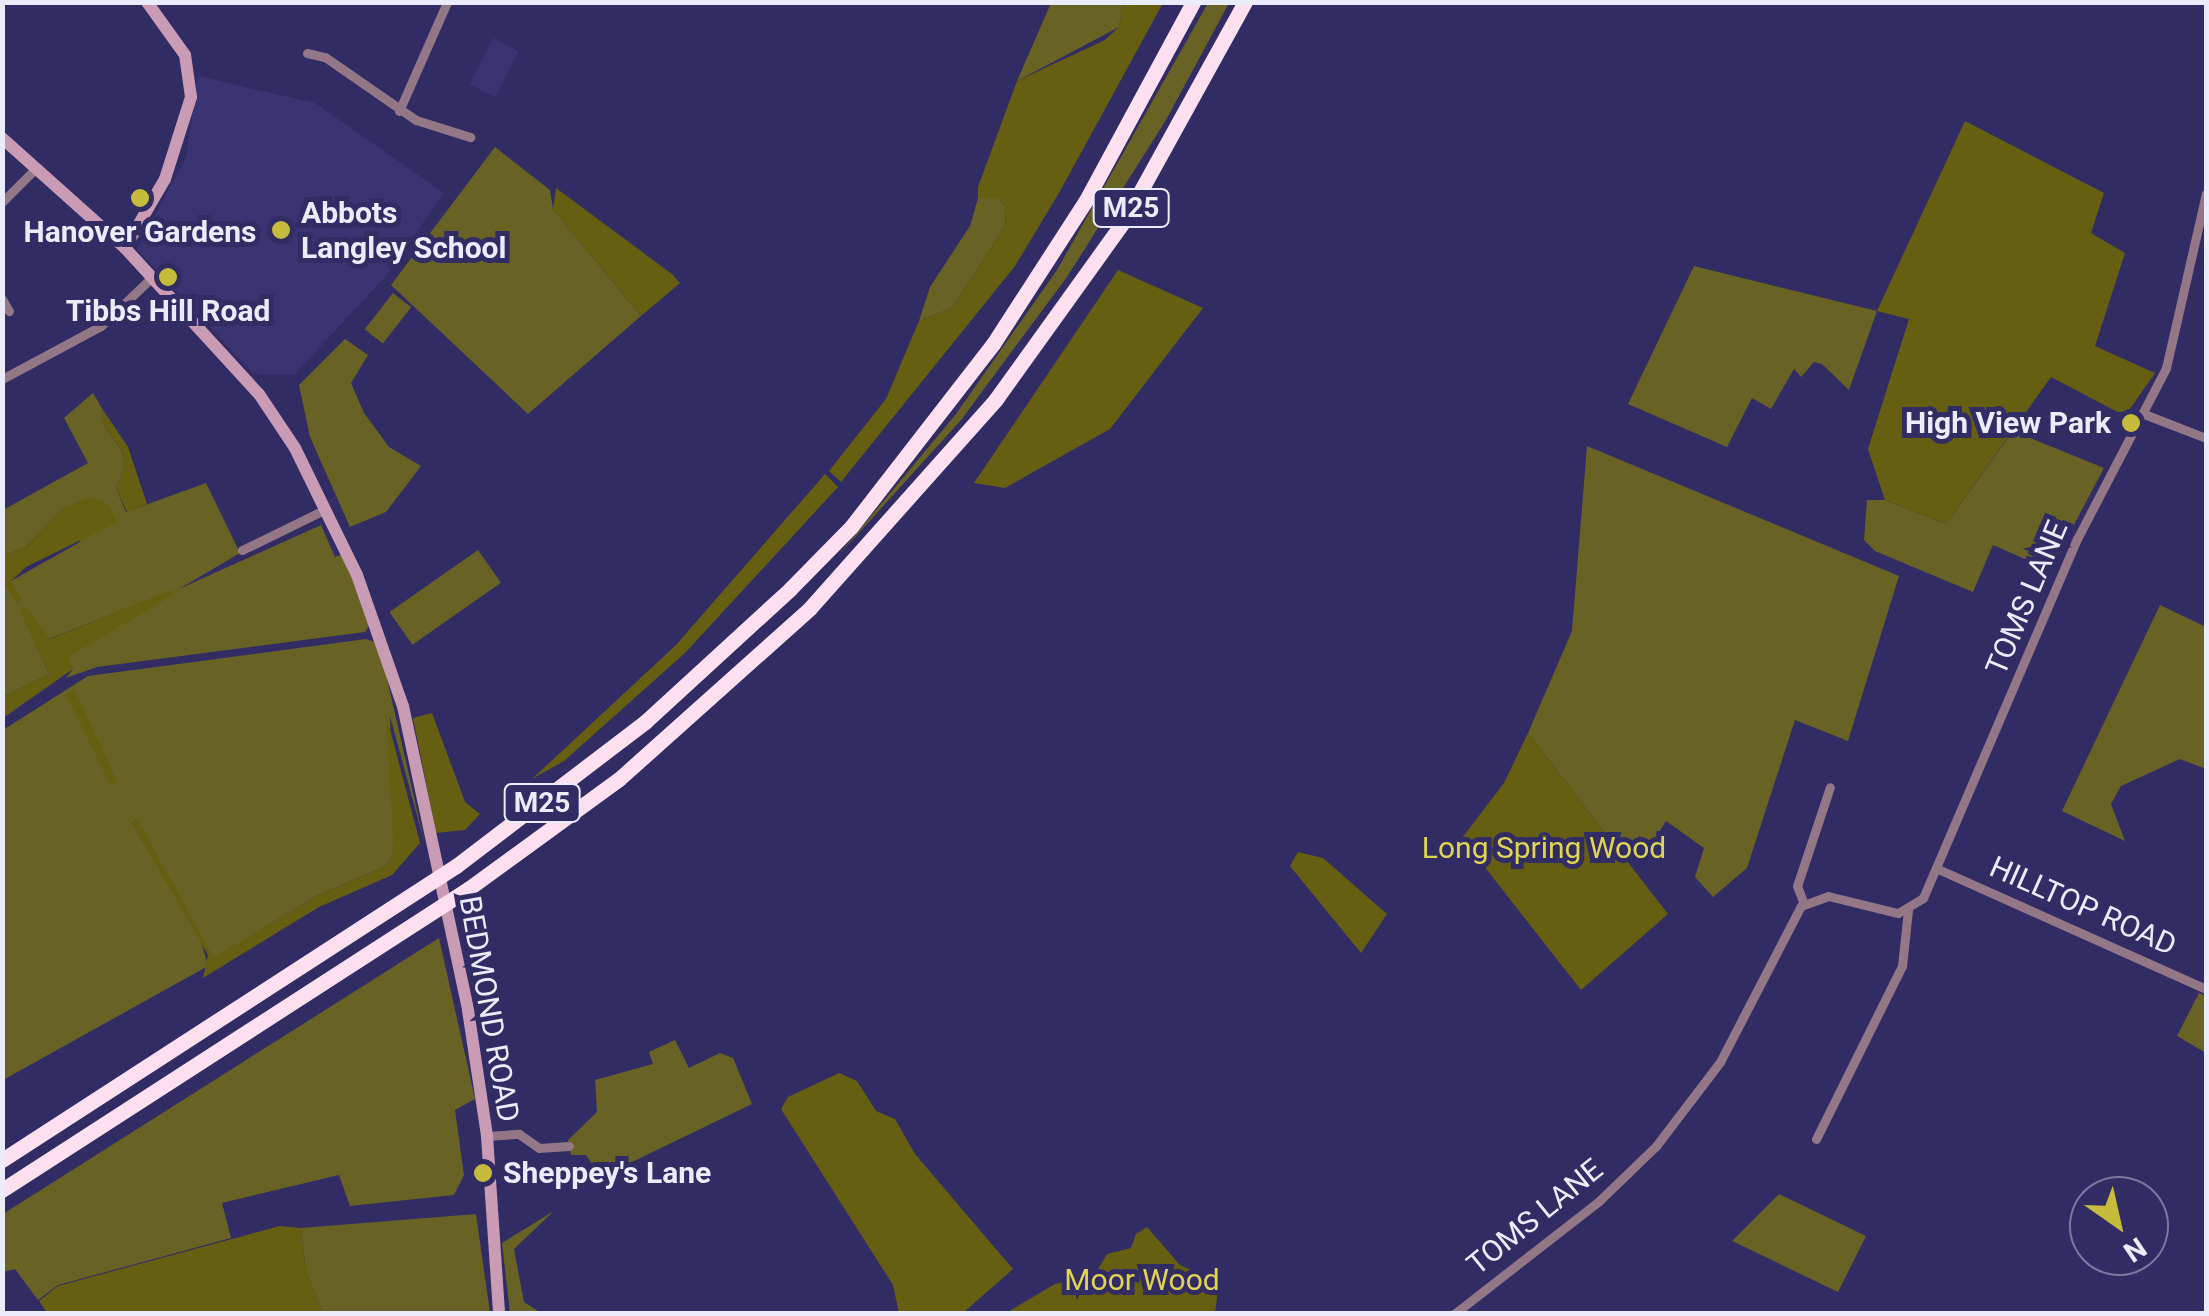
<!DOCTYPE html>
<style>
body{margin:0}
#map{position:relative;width:2209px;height:1316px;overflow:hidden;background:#312c64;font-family:Roboto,sans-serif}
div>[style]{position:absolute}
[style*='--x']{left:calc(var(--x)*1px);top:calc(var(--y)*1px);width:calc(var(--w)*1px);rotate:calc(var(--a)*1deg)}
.built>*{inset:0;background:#3a3472;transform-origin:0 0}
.green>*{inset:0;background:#686325;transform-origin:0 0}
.forest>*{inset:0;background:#665f12}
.street>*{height:9px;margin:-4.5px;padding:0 4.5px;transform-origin:4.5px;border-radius:4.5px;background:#947787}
.secondary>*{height:12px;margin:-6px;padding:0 6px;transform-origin:6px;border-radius:6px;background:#ca9bb5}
.highway>*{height:15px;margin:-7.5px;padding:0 7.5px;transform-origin:7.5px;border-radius:7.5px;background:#fde0f0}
.dots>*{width:28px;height:28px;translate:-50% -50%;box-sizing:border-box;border:5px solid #312c64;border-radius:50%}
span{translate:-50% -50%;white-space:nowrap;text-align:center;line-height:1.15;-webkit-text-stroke:10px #312c64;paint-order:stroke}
.shield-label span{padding:2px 8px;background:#312c64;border:2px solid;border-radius:8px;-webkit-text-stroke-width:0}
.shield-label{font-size:28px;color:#ebecfa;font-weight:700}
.poi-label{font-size:30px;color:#ebecfa;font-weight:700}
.left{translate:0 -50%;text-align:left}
.right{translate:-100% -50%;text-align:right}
.street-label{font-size:30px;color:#ebecfa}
.park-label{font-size:30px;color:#e0d453}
.frame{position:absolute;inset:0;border:5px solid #ebecfa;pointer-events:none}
.north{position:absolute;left:2069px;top:1176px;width:100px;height:100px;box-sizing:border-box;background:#312c64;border:2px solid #7b79a0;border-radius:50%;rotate:146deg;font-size:28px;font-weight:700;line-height:40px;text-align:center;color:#ebecfa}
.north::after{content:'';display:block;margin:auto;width:35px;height:45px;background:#c7bb3c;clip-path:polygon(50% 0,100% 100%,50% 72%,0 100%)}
</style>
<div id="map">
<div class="built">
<div style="left:493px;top:38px;width:29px;height:52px;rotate:27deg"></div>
<div style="clip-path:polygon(198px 76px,315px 103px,444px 193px,385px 277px,294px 375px,254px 374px,137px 249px,186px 157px)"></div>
</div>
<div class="green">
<div style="clip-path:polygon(1051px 3px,1123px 3px,1119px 27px,1017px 81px)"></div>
<div style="clip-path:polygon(1208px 3px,1229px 3px,1166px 120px,1067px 277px,961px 420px,837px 557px,956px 414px,1057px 270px)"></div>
<div style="clip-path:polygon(495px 147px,550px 190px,553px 209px,641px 316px,528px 414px,391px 285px)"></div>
<div style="clip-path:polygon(978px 198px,999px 198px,1006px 207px,1005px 226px,952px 308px,919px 321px,930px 287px,970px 226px)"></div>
<div style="clip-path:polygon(1694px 266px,1877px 311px,1849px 390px,1822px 364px,1814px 362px,1801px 377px,1794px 369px,1771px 409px,1752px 398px,1727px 447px,1628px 404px)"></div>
<div style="left:393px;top:293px;width:23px;height:46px;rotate:38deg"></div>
<div style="clip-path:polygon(345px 339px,368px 355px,351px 383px,364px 413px,389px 447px,421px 466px,386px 512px,350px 527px,310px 437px,299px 385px)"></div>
<div style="clip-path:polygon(93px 393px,103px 410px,102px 423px,122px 451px,125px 466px,116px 488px,126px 512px,206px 483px,240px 553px,179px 589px,321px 525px,335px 557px,343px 554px,369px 626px,365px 632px,97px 667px,66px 678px,73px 669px,67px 657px,173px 590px,49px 639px,21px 611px,49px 674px,3px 697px,2px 583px,21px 601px,11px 581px,80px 542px,65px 507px,25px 548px,3px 555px,3px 510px,88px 463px,64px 418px)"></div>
<div style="clip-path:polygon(2013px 431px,2104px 468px,2050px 570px,1993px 545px,1973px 592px,1875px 551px,1864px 540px,1867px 500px,1885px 500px,1946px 524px)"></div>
<div style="clip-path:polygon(1587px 446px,1899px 576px,1848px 741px,1795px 720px,1747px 868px,1713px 897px,1695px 877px,1704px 848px,1666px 821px,1650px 846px,1640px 836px,1620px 852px,1528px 733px,1572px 631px)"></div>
<div style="left:478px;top:550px;width:40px;height:108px;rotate:55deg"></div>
<div style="clip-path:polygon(2160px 605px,2206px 627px,2206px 769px,2180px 759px,2121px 786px,2111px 804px,2125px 841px,2062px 811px)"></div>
<div style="clip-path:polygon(366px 639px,377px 643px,383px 661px,424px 841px,390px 716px,394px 853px,386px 866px,316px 896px,213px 959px,136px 819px,132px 823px,201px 941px,208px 966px,3px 1080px,3px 730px,88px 676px)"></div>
<div style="clip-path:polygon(439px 938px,475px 1099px,455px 1110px,464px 1175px,454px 1195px,350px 1206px,339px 1175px,222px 1203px,231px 1238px,58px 1285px,38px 1300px,15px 1269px,3px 1272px,3px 1214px)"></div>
<div style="clip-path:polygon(2199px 993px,2206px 996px,2206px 1053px,2177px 1036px)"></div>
<div style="clip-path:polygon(675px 1040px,689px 1068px,720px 1053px,733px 1058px,752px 1104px,601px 1177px,586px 1155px,571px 1155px,568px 1140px,597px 1112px,595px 1080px,653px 1064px,649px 1052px)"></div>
<div style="clip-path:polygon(1779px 1194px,1866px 1236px,1838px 1292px,1732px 1241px)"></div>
<div style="clip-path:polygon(554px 1211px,514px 1249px,524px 1302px,541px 1313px,510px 1313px,502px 1243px)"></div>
<div style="clip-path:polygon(476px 1214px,490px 1313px,323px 1313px,306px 1272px,301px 1228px)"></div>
</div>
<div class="forest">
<div style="clip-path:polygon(1123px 3px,1163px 3px,1059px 193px,1015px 266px,841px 482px,829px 471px,886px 399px,919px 321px,952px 308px,1005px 226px,1006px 207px,999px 198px,978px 198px,978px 187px,1017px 81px,1105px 40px,1119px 27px)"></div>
<div style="clip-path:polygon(1965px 121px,2104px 193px,2091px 233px,2125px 253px,2095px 346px,2155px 373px,2125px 416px,2051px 377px,1946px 524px,1885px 500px,1868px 449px,1909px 319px,1877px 311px)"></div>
<div style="clip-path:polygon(556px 188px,672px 274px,680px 283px,641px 316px,553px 209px)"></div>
<div style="clip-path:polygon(1118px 270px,1203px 308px,1110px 429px,1005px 488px,974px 483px)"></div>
<div style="clip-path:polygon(103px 410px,128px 447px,147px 504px,127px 512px,116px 488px,125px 466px,122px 451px,102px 423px)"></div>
<div style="clip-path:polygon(825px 474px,838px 487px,685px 653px,564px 761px,532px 779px,676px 645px)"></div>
<div style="clip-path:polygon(89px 497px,108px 504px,117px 522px,26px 567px,11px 581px,22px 600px,17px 603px,3px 583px,3px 555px,25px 548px,65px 507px)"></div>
<div style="clip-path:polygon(173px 589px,173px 595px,68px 657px,73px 669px,3px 718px,3px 697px,49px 674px,20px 610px,26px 607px,50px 639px)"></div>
<div style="clip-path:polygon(74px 689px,117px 781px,111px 787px,66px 694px)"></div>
<div style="clip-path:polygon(432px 713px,465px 802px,480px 814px,465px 830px,436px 833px,413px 718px)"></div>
<div style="clip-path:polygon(386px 714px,420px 843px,392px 875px,319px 907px,203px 978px,208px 955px,132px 823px,137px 818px,214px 958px,316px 896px,386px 866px,394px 853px)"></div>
<div style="clip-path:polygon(1528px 733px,1668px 914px,1581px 990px,1462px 838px,1504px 783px)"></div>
<div style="clip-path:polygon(1298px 852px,1323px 858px,1387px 914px,1361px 953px,1290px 866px)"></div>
<div style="clip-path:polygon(839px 1073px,857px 1081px,876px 1111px,895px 1119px,915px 1154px,1013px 1269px,963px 1313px,899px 1313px,893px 1285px,781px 1109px,788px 1097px)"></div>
<div style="clip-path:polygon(280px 1226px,301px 1228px,306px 1272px,323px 1313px,48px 1314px,39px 1301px,58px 1286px)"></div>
<div style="clip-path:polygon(1147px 1227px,1180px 1265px,1219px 1282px,1215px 1313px,1006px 1313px,1055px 1284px,1094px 1276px,1107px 1254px,1131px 1248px,1136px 1234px)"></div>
</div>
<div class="street">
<div style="--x:307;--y:53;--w:18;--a:13"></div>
<div style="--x:325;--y:57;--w:111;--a:34.7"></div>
<div style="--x:416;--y:120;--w:57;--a:17.5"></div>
<div style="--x:399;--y:111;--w:119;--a:-66.2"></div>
<div style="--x:2;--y:202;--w:48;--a:-45"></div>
<div style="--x:2;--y:299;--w:14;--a:60"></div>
<div style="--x:2;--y:379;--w:112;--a:-28.2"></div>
<div style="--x:101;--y:326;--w:69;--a:-43.8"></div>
<div style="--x:2144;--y:414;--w:66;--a:21.2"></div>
<div style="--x:242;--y:550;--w:93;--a:-26"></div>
<div style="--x:1938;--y:869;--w:294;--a:24.1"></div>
<div style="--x:1804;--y:904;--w:19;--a:-111"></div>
<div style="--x:1797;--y:886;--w:104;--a:-71.6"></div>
<div style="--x:487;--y:1136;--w:32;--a:-4"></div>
<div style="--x:519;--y:1134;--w:24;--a:35"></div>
<div style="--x:539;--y:1148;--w:30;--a:-4"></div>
<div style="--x:1816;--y:1139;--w:193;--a:-63.6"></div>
<div style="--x:1902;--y:966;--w:56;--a:-83.9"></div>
<div style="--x:1454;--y:1314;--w:184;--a:-37.9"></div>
<div style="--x:1599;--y:1201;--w:79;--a:-44"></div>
<div style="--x:1656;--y:1146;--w:106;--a:-52.7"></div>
<div style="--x:1720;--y:1062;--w:176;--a:-62.6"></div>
<div style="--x:1801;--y:906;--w:29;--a:-20"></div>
<div style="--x:1828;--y:896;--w:72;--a:13.7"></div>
<div style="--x:1898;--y:913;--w:29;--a:-31"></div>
<div style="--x:1923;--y:898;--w:391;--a:-66.8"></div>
<div style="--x:2077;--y:539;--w:193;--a:-62.5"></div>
<div style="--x:2166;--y:368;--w:179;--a:-77.1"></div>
</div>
<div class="secondary">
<div style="--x:2;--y:138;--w:165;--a:41.8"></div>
<div style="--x:125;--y:248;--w:198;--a:47.5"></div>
<div style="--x:259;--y:394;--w:65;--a:56.3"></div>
<div style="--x:295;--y:448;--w:141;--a:64"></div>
<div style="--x:357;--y:575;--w:139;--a:70.7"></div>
<div style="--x:403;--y:706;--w:311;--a:77.9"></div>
<div style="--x:468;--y:1010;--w:127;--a:81.4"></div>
<div style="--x:487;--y:1136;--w:178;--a:86.1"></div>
<div style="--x:125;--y:248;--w:80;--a:-59.9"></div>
<div style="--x:165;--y:179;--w:86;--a:-72.4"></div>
<div style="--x:191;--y:97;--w:42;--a:-98.1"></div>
<div style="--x:185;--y:55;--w:65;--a:-125.6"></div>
</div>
<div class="highway">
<div style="--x:2;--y:1160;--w:541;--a:-32.93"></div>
<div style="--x:456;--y:866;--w:238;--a:-37.3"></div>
<div style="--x:645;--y:722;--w:197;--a:-42.5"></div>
<div style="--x:790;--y:589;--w:87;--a:-45.5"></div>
<div style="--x:851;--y:527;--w:232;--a:-52.2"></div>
<div style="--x:993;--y:344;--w:169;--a:-57.1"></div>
<div style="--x:1085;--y:202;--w:227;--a:-61.6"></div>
<div style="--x:2;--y:1190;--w:555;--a:-32.86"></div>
<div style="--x:468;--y:889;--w:187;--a:-36.1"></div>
<div style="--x:619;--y:779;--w:256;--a:-41.8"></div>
<div style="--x:810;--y:608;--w:280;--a:-48.3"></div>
<div style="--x:996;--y:399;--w:219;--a:-54.3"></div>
<div style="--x:1124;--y:221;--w:250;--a:-61.1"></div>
</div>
<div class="dots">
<div style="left:140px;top:198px;background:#c7bb3c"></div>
<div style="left:281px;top:230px;background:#c7bb3c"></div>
<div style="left:168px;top:277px;background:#c7bb3c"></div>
<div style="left:2131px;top:423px;background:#c7bb3c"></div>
<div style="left:483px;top:1173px;background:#c7bb3c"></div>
</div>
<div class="shield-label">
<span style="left:1131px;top:208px">M25</span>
<span style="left:542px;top:803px">M25</span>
</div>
<div class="poi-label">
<span class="left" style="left:301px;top:230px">Abbots<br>Langley School</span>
<span style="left:140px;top:232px">Hanover Gardens</span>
<span style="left:168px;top:311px">Tibbs Hill Road</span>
<span class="right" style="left:2111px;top:423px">High View Park</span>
<span class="left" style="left:503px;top:1173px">Sheppey's Lane</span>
</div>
<div class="street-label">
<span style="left:2027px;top:598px;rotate:-67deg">TOMS LANE</span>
<span style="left:2083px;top:906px;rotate:24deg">HILLTOP ROAD</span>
<span style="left:489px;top:1009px;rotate:80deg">BEDMOND ROAD</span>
<span style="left:1535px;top:1217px;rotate:-39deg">TOMS LANE</span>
</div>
<div class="park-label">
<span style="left:1544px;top:848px">Long Spring Wood</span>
<span style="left:1142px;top:1280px">Moor Wood</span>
</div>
<div class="frame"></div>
<div class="north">N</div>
</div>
